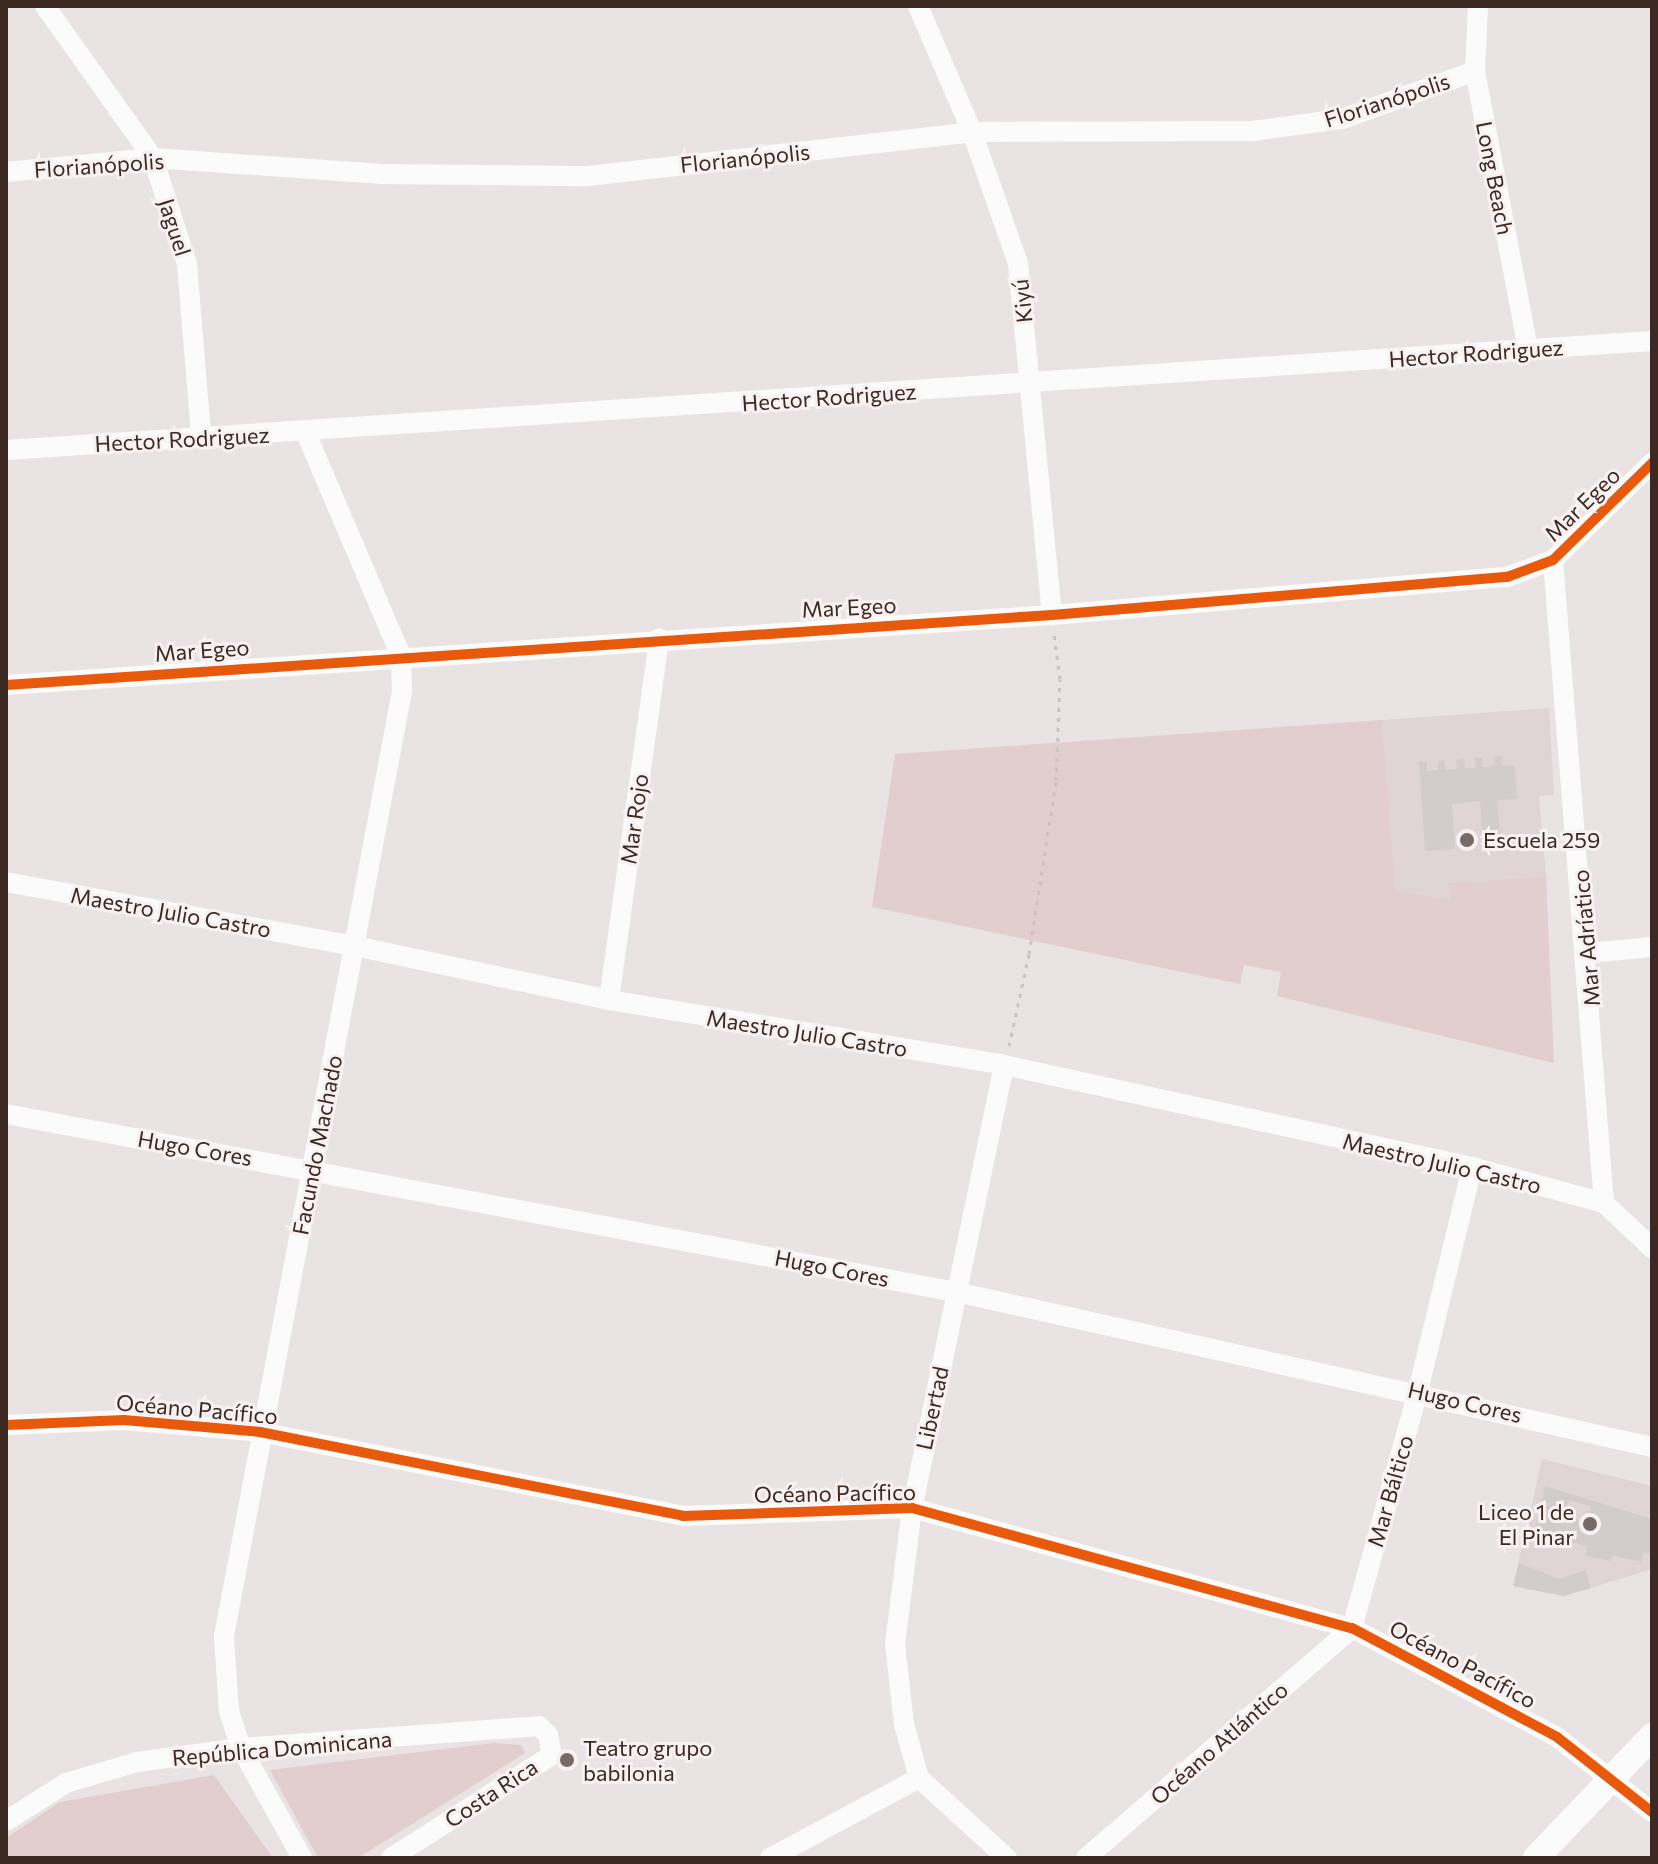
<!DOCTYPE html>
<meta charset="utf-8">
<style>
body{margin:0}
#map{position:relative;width:1658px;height:1864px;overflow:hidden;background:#e9e4e3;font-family:Commissioner,sans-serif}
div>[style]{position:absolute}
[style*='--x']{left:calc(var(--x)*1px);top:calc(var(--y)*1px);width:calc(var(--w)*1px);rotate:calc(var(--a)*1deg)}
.built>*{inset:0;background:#ded5d4}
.green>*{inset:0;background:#e2cdcf}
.building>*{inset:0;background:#d2cdcc}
.path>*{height:3px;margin-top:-1.5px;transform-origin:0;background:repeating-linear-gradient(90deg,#c9c2c0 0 4px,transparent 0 10px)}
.minor>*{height:20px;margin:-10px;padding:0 10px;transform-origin:10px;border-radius:10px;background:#fcfbfb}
.tertiary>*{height:26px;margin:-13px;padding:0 13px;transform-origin:13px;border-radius:13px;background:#fcfbfb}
.cycleway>*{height:10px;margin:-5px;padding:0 5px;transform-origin:5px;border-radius:5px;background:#e8590c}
.dots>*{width:22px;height:22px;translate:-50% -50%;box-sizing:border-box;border:4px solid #f8f1f1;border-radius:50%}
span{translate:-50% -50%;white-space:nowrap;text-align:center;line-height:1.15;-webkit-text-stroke:6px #f8f1f1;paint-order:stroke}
.street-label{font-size:22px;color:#3b2922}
.poi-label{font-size:22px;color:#3b2922}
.left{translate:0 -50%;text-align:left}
.right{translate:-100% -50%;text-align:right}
.frame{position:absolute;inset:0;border:8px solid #3b2922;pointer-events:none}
</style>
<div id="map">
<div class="built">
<div style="clip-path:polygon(1549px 708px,1554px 795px,1539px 796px,1546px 876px,1448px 883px,1449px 901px,1394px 891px,1382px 720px)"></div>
<div style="clip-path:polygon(1542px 1459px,1652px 1486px,1652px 1569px,1564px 1596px,1513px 1586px)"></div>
</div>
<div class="green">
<div style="clip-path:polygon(1382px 720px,1395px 890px,1449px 900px,1448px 883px,1546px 876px,1554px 1063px,1277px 996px,1281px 972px,1244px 965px,1240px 984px,872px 907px,895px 754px)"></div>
<div style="clip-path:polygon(494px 1743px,521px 1745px,525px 1753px,358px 1858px,318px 1858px,270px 1770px)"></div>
<div style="clip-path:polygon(214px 1775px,273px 1858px,6px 1858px,6px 1838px,60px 1802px)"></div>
</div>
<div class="building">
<div style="clip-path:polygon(1501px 756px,1502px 766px,1515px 765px,1517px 799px,1497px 800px,1500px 835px,1483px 837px,1480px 801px,1452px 804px,1455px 849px,1425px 851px,1419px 762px,1427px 762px,1427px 771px,1438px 770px,1438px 761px,1445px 761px,1445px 770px,1457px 769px,1456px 760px,1464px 759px,1465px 768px,1476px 768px,1475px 758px,1482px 758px,1483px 767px,1495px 766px,1494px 757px)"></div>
<div style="clip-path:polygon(evenodd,1545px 1486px,1652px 1519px,1652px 1554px,1643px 1552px,1641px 1562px,1612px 1555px,1610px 1561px,1585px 1556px,1588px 1546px,1534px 1534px,1545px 1486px,1569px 1500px,1591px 1506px,1587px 1522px,1565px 1516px,1569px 1500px)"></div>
<div style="clip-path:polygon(1519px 1563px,1559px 1579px,1585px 1570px,1591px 1588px,1564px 1596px,1513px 1586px)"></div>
</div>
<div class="path">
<div style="--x:1009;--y:1046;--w:94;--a:-77.7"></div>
<div style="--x:1029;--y:954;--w:175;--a:-81.1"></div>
<div style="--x:1056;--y:781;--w:102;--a:-87.8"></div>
<div style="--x:1060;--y:679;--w:45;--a:-97.6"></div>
</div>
<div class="minor">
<div style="--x:45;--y:6;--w:186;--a:54.6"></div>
<div style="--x:153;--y:158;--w:111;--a:72.2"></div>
<div style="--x:187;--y:264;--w:173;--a:85.3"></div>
<div style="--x:918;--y:6;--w:137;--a:66.8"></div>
<div style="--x:972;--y:132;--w:139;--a:70.7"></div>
<div style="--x:1018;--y:263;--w:354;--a:84.5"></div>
<div style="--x:1478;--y:6;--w:65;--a:92.6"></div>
<div style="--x:1475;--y:71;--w:283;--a:79.2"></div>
<div style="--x:6;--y:172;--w:148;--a:-5.4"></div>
<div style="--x:153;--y:158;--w:230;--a:4"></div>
<div style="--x:382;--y:174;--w:206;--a:0.6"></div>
<div style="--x:588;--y:176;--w:387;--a:-6.5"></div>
<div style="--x:972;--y:132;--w:281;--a:-0.2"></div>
<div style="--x:1253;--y:131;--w:90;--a:-7.7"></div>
<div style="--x:1342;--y:119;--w:141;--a:-19.8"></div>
<div style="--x:6;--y:450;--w:1650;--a:-3.79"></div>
<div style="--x:1553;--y:560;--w:645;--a:85.47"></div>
<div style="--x:1604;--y:1203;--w:66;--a:43.2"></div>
<div style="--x:6;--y:685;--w:1048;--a:-3.83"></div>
<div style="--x:1052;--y:615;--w:457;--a:-4.8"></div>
<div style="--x:1507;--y:577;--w:49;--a:-20.3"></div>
<div style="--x:1553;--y:560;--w:139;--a:-44.4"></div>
<div style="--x:6;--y:882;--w:355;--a:10.4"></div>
<div style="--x:355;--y:946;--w:260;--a:12"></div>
<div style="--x:609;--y:1000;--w:400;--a:9.3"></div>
<div style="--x:1004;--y:1065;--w:479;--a:12.3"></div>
<div style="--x:1472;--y:1167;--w:137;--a:15.3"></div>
<div style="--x:1588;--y:953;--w:64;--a:-5.4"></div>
<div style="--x:609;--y:1000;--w:365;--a:-82.1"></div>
<div style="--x:1004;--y:1065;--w:452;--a:101.7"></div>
<div style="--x:912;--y:1508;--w:137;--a:97.1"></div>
<div style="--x:895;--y:1644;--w:81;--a:83.6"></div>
<div style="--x:904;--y:1724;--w:56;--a:74.5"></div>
<div style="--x:919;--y:1778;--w:119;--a:42.3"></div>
<div style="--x:6;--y:1114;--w:967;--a:10.61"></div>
<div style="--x:956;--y:1292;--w:713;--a:12.55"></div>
<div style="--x:6;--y:1425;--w:118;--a:-2.4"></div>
<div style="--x:124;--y:1420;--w:137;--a:5"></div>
<div style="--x:260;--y:1432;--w:431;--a:11.2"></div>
<div style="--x:683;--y:1516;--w:229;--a:-2"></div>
<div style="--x:912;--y:1508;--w:456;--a:15.3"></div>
<div style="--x:1352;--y:1628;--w:232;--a:28"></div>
<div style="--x:1557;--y:1737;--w:121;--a:38.3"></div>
<div style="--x:6;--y:1821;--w:71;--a:-32.3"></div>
<div style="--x:66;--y:1783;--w:74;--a:-16.5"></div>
<div style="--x:137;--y:1762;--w:105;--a:-7.7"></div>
<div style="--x:241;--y:1748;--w:299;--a:-4.2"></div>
<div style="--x:539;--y:1726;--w:13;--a:45"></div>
<div style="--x:548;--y:1735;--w:20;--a:79"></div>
<div style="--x:552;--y:1755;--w:191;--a:147.4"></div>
<div style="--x:302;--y:1858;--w:126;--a:-119"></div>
<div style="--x:241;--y:1748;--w:38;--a:-108"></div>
<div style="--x:229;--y:1712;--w:76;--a:-93.8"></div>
<div style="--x:224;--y:1636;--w:962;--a:-79.33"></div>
<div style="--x:402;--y:691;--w:35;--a:-92"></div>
<div style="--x:401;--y:656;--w:242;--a:-113.1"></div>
<div style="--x:770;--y:1858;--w:169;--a:-28.2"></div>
<div style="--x:1086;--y:1858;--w:352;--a:-40.8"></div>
<div style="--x:1352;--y:1628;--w:246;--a:-74.4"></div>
<div style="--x:1418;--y:1391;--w:230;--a:-76.4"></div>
</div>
<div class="tertiary">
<div style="--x:1536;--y:1858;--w:168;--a:-46.4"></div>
</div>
<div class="cycleway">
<div style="--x:6;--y:685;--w:1048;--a:-3.83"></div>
<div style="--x:1052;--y:615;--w:457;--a:-4.8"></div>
<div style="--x:1507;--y:577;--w:49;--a:-20.3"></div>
<div style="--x:1553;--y:560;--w:139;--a:-44.4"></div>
<div style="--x:6;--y:1425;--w:118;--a:-2.4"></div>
<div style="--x:124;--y:1420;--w:137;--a:5"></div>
<div style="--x:260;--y:1432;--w:431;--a:11.2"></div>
<div style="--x:683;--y:1516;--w:229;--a:-2"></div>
<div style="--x:912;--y:1508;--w:456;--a:15.3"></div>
<div style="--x:1352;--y:1628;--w:232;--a:28"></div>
<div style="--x:1557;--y:1737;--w:121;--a:38.3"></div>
</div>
<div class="dots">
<div style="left:1467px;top:840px;background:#786a66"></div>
<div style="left:1590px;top:1524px;background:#786a66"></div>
<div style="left:567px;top:1760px;background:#786a66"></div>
</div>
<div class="street-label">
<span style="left:1387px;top:100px;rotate:-18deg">Florianópolis</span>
<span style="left:745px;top:158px;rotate:-6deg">Florianópolis</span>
<span style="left:99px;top:165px;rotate:-4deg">Florianópolis</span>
<span style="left:1495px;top:178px;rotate:79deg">Long Beach</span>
<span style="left:175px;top:227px;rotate:72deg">Jaguel</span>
<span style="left:1022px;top:301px;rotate:-96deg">Kiyú</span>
<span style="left:1476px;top:353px;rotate:-4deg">Hector Rodriguez</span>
<span style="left:829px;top:397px;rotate:-4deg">Hector Rodriguez</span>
<span style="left:182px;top:439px;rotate:-3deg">Hector Rodriguez</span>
<span style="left:1582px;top:504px;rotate:-44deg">Mar Egeo</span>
<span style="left:849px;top:607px;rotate:-3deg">Mar Egeo</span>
<span style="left:202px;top:650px;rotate:-4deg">Mar Egeo</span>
<span style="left:634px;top:819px;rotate:-82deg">Mar Rojo</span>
<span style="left:171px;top:912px;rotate:10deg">Maestro Julio Castro</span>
<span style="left:1586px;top:938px;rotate:-95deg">Mar Adríatico</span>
<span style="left:807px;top:1033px;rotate:9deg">Maestro Julio Castro</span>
<span style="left:317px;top:1145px;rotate:-79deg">Facundo Machado</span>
<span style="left:195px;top:1148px;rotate:10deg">Hugo Cores</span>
<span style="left:1442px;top:1163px;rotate:13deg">Maestro Julio Castro</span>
<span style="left:832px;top:1268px;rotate:11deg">Hugo Cores</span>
<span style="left:1465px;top:1402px;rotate:13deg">Hugo Cores</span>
<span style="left:932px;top:1408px;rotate:-78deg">Libertad</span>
<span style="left:197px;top:1409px;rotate:5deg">Océano Pacífico</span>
<span style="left:1390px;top:1491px;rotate:-74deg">Mar Báltico</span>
<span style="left:835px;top:1493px;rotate:-1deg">Océano Pacífico</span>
<span style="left:1463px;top:1664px;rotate:28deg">Océano Pacífico</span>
<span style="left:1219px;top:1743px;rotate:-41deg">Océano Atlántico</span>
<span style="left:282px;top:1748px;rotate:-5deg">República Dominicana</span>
<span style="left:491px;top:1793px;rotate:-33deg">Costa Rica</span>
</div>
<div class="poi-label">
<span class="left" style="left:1483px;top:840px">Escuela 259</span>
<span class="right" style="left:1574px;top:1524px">Liceo 1 de<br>El Pinar</span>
<span class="left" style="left:583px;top:1760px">Teatro grupo<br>babilonia</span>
</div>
<div class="frame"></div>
</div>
